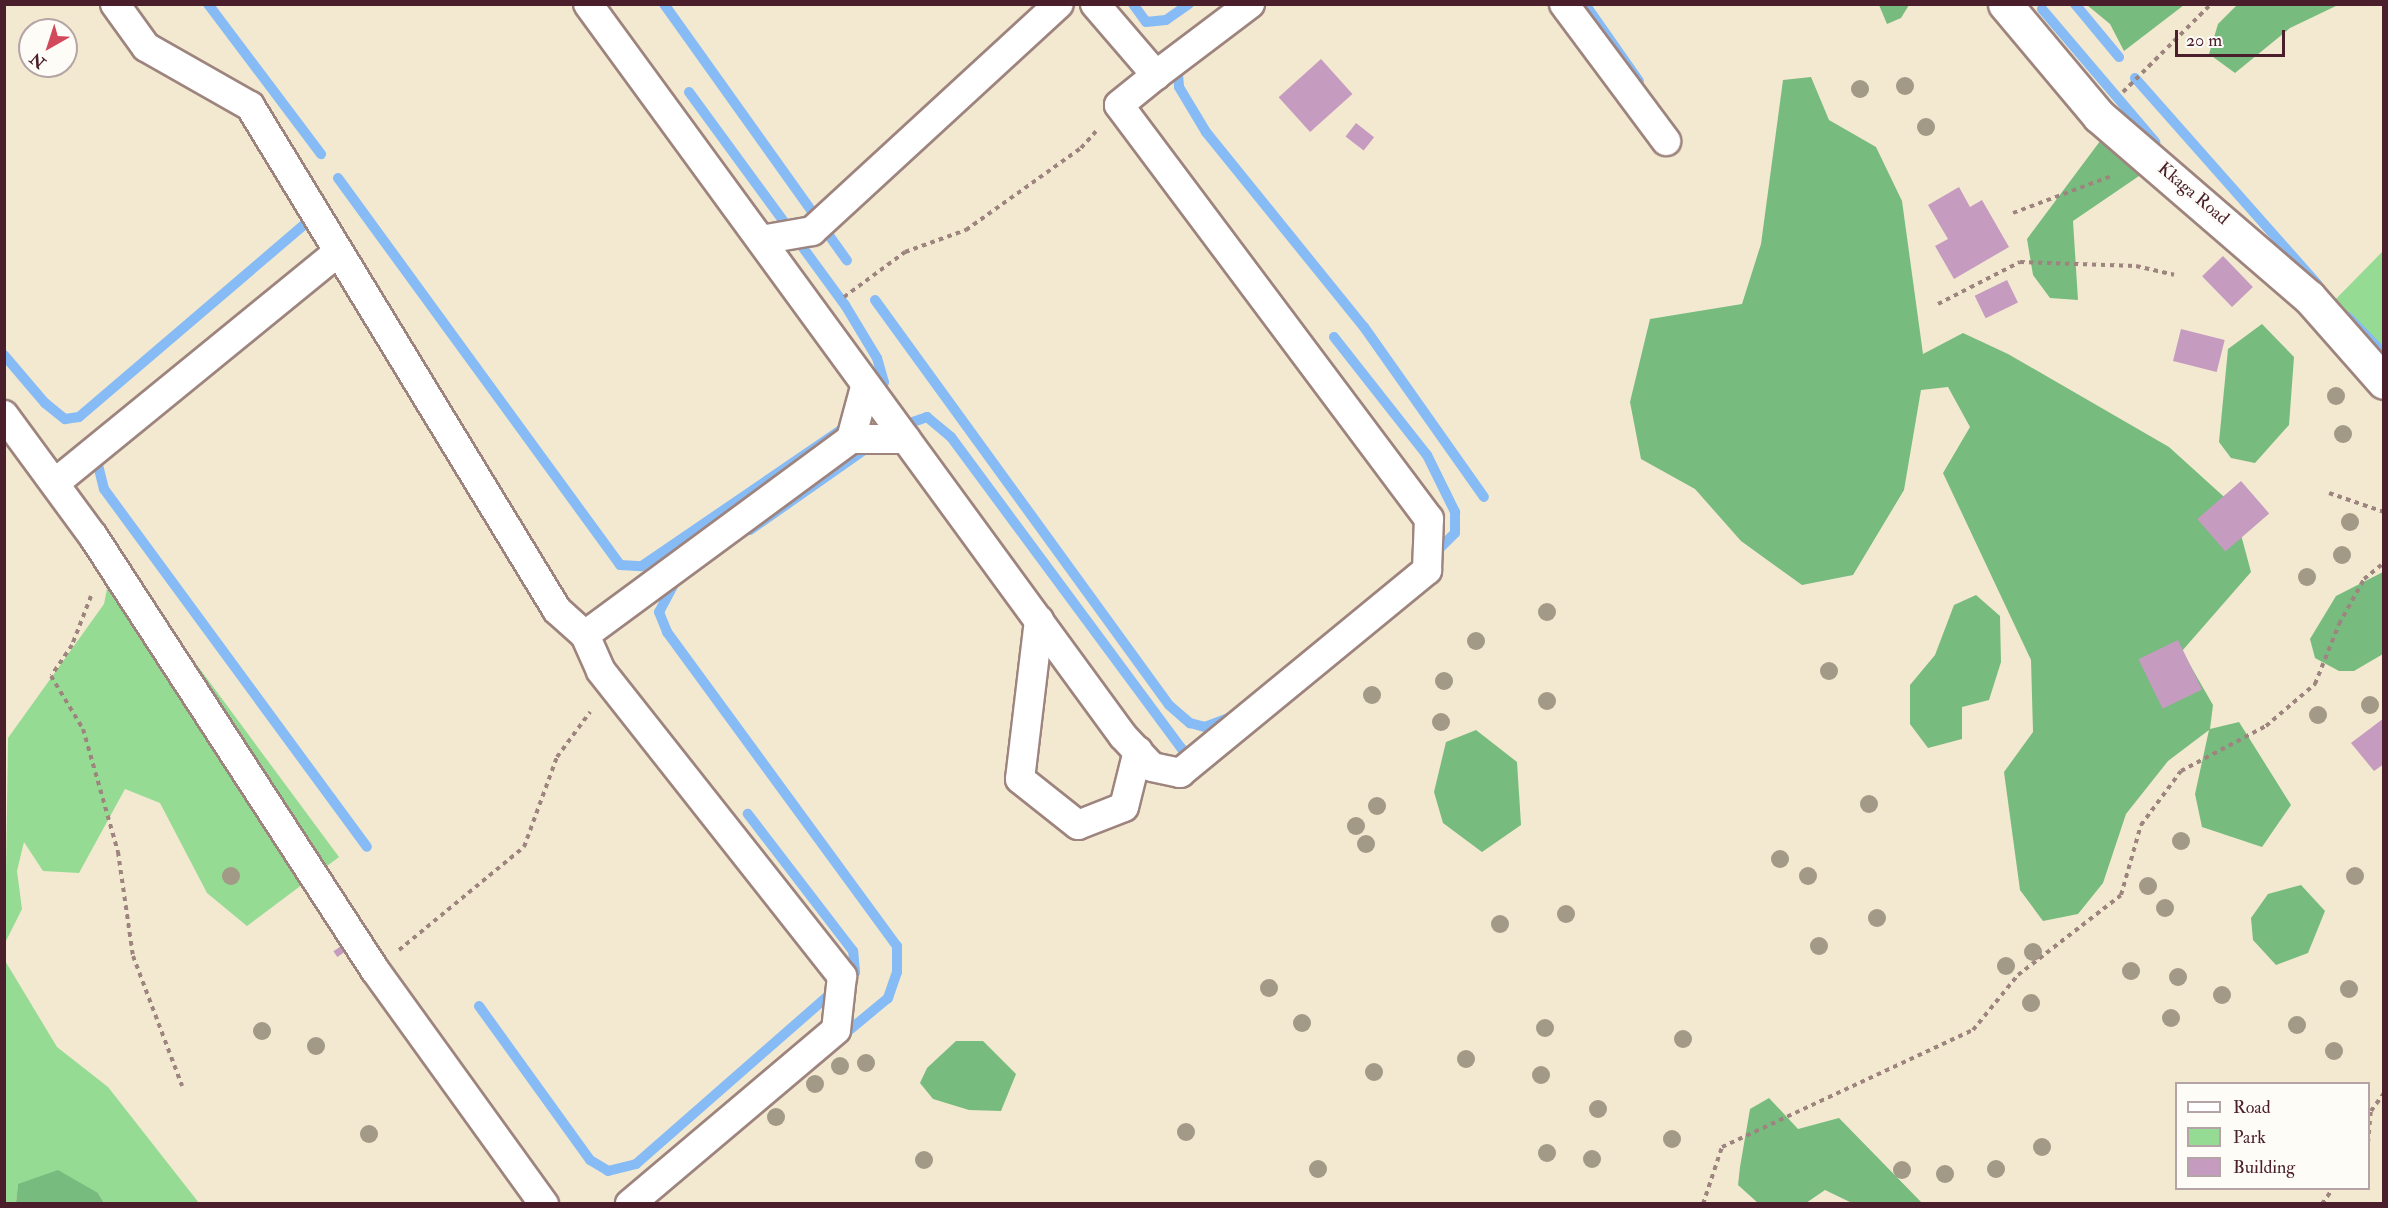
<!DOCTYPE html>
<style>
body{margin:0}
#map{position:relative;width:2388px;height:1208px;overflow:hidden;background:#f2e9d0;font-family:"IM FELL Double Pica",serif}
div>[style]{position:absolute}
[style*='--x']{left:calc(var(--x)*1px);top:calc(var(--y)*1px);width:calc(var(--w)*1px);rotate:calc(var(--a)*1deg)}
.green>*{inset:0;background:#96db94}
.forest>*{inset:0;background:#78bb7e}
.stream>*{height:10px;margin:-5px;padding:0 5px;transform-origin:5px;border-radius:5px;background:#86bbf5}
.building>*{inset:0;background:#c59bc0;transform-origin:0 0}
.path>*{height:4px;margin-top:-2px;transform-origin:0;background:repeating-linear-gradient(90deg,#9e847e 0 4.5px,transparent 0 9px)}
.roads{filter:drop-shadow(2px 0 #9e847e) drop-shadow(-2px 0 #9e847e) drop-shadow(0 2px #9e847e) drop-shadow(0 -2px #9e847e)}
.street>*{height:28px;margin:-14px;padding:0 14px;transform-origin:14px;border-radius:14px;background:#fff}
.secondary>*{height:33px;margin:-16.5px;padding:0 16.5px;transform-origin:16.5px;border-radius:16.5px;background:#fff}
.trees>*{width:18px;height:18px;margin:-9px;border-radius:50%;background:#a29986}
span{translate:-50% -50%;white-space:nowrap;text-align:center;line-height:1.15;-webkit-text-stroke:4.5px #fdfcf7;paint-order:stroke}
.street-label{font-size:18px;color:#4a1f2b}
.frame{position:absolute;inset:0;border:6px solid #4a1f2b;pointer-events:none}
.legend{position:absolute;left:2175px;top:1082px;width:195px;height:108px;box-sizing:border-box;background:#fdfcf7;border:2px solid #b5a4a5;margin:0;padding:8px 10px;list-style:none;font-size:18px;color:#4a1f2b}
.legend li{display:flex;align-items:center;gap:12px;height:30px}
.legend b{width:30px;border:2px solid #b5a4a5}
.north{position:absolute;left:18px;top:18px;width:60px;height:60px;box-sizing:border-box;background:#fdfcf7;border:2px solid #b5a4a5;border-radius:50%;rotate:219deg;font-size:16px;font-weight:700;line-height:24px;text-align:center;color:#4a1f2b}
.north::after{content:'';display:block;margin:auto;width:21px;height:27px;background:#d1495b;clip-path:polygon(50% 0,100% 100%,50% 72%,0 100%)}
.scale{position:absolute;left:2175px;top:30px;width:110px;height:27px;box-sizing:border-box;border:3px solid #4a1f2b;border-top:0;padding-left:8px;font-size:18px;line-height:21px;white-space:nowrap;color:#4a1f2b;-webkit-text-stroke:4px #fdfcf7;paint-order:stroke}
</style>
<div id="map">
<div class="green">
<div style="clip-path:polygon(2383px 251px,2383px 364px,2329px 306px)"></div>
<div style="clip-path:polygon(114px 553px,339px 857px,247px 926px,207px 893px,160px 803px,125px 789px,79px 873px,43px 871px,24px 842px,17px 871px,22px 909px,5px 943px,8px 738px,104px 604px)"></div>
<div style="clip-path:polygon(4px 959px,57px 1047px,108px 1087px,199px 1203px,104px 1203px,98px 1193px,18px 1184px,16px 1203px,5px 1203px)"></div>
</div>
<div class="forest">
<div style="clip-path:polygon(2238px 4px,2338px 4px,2338px 5px,2290px 28px,2235px 73px,2209px 54px,2218px 24px)"></div>
<div style="clip-path:polygon(1879px 5px,1879px 4px,1909px 5px,1901px 18px,1887px 24px)"></div>
<div style="clip-path:polygon(2087px 5px,2184px 5px,2124px 51px,2110px 24px)"></div>
<div style="clip-path:polygon(1811px 77px,1829px 120px,1876px 147px,1902px 201px,1923px 354px,1963px 333px,2008px 354px,2169px 447px,2233px 505px,2251px 572px,2182px 651px,2213px 705px,2210px 729px,2239px 722px,2291px 805px,2262px 847px,2202px 827px,2195px 794px,2209px 730px,2168px 761px,2126px 814px,2103px 883px,2078px 914px,2043px 921px,2020px 890px,2004px 772px,2033px 732px,2031px 660px,1943px 473px,1970px 427px,1948px 387px,1921px 390px,1904px 490px,1853px 575px,1802px 585px,1741px 541px,1695px 489px,1641px 459px,1630px 402px,1650px 319px,1742px 304px,1761px 244px,1783px 80px)"></div>
<div style="clip-path:polygon(2121px 113px,2149px 142px,2139px 176px,2073px 221px,2078px 300px,2050px 298px,2033px 275px,2027px 239px)"></div>
<div style="clip-path:polygon(2262px 324px,2294px 357px,2289px 425px,2255px 463px,2231px 458px,2219px 442px,2228px 349px)"></div>
<div style="clip-path:polygon(2383px 572px,2383px 654px,2354px 671px,2339px 671px,2315px 658px,2310px 639px,2336px 596px)"></div>
<div style="clip-path:polygon(1976px 595px,2000px 616px,2001px 662px,1989px 700px,1962px 707px,1962px 739px,1928px 748px,1910px 724px,1910px 685px,1935px 655px,1954px 605px)"></div>
<div style="clip-path:polygon(1476px 730px,1517px 762px,1521px 825px,1482px 852px,1443px 823px,1434px 792px,1446px 742px)"></div>
<div style="clip-path:polygon(2301px 885px,2325px 911px,2308px 953px,2276px 965px,2253px 940px,2251px 918px,2268px 894px)"></div>
<div style="clip-path:polygon(956px 1041px,983px 1041px,1016px 1074px,1001px 1111px,969px 1110px,933px 1099px,920px 1083px,927px 1068px)"></div>
<div style="clip-path:polygon(1769px 1098px,1798px 1129px,1839px 1118px,1922px 1203px,1852px 1203px,1825px 1190px,1806px 1203px,1758px 1203px,1738px 1185px,1740px 1167px,1750px 1109px)"></div>
<div style="clip-path:polygon(58px 1170px,98px 1193px,104px 1203px,16px 1203px,18px 1184px)"></div>
</div>
<div class="stream">
<div style="--x:208;--y:4;--w:188;--a:53"></div>
<div style="--x:664;--y:4;--w:315;--a:54.5"></div>
<div style="--x:1133;--y:4;--w:22;--a:54"></div>
<div style="--x:1146;--y:22;--w:20;--a:-6"></div>
<div style="--x:1166;--y:20;--w:28;--a:-35"></div>
<div style="--x:1585;--y:4;--w:94;--a:55"></div>
<div style="--x:2075;--y:4;--w:69;--a:50.3"></div>
<div style="--x:2042;--y:9;--w:175;--a:49.6"></div>
<div style="--x:1177;--y:63;--w:24;--a:85"></div>
<div style="--x:1179;--y:87;--w:52;--a:59"></div>
<div style="--x:1206;--y:132;--w:251;--a:51"></div>
<div style="--x:1364;--y:327;--w:208;--a:54.8"></div>
<div style="--x:2135;--y:78;--w:275;--a:48.5"></div>
<div style="--x:689;--y:92;--w:264;--a:53.8"></div>
<div style="--x:845;--y:305;--w:62;--a:58.9"></div>
<div style="--x:877;--y:358;--w:25;--a:74"></div>
<div style="--x:884;--y:382;--w:15;--a:110"></div>
<div style="--x:338;--y:178;--w:479;--a:53.9"></div>
<div style="--x:620;--y:565;--w:22;--a:3"></div>
<div style="--x:642;--y:566;--w:242;--a:-34.4"></div>
<div style="--x:875;--y:300;--w:500;--a:54.02"></div>
<div style="--x:1169;--y:705;--w:28;--a:41"></div>
<div style="--x:1190;--y:723;--w:16;--a:15"></div>
<div style="--x:1205;--y:727;--w:26;--a:-21"></div>
<div style="--x:2348;--y:317;--w:52;--a:45.8"></div>
<div style="--x:1334;--y:337;--w:150;--a:51.8"></div>
<div style="--x:1427;--y:455;--w:64;--a:63.8"></div>
<div style="--x:1455;--y:512;--w:21;--a:90"></div>
<div style="--x:1455;--y:533;--w:34;--a:135"></div>
<div style="--x:4;--y:355;--w:63;--a:49.5"></div>
<div style="--x:45;--y:403;--w:26;--a:39"></div>
<div style="--x:65;--y:419;--w:14;--a:-8"></div>
<div style="--x:79;--y:417;--w:300;--a:-40.5"></div>
<div style="--x:307;--y:222;--w:11;--a:-85"></div>
<div style="--x:898;--y:427;--w:31;--a:-19"></div>
<div style="--x:927;--y:417;--w:31;--a:40"></div>
<div style="--x:951;--y:437;--w:388;--a:53.5"></div>
<div style="--x:1182;--y:749;--w:17;--a:36"></div>
<div style="--x:96;--y:457;--w:33;--a:76"></div>
<div style="--x:104;--y:489;--w:444;--a:53.7"></div>
<div style="--x:750;--y:530;--w:146;--a:-35"></div>
<div style="--x:674;--y:584;--w:32;--a:118"></div>
<div style="--x:659;--y:612;--w:22;--a:68"></div>
<div style="--x:667;--y:632;--w:389;--a:53.8"></div>
<div style="--x:897;--y:946;--w:26;--a:90"></div>
<div style="--x:897;--y:972;--w:28;--a:109"></div>
<div style="--x:888;--y:998;--w:61;--a:140.3"></div>
<div style="--x:479;--y:1006;--w:190;--a:54.2"></div>
<div style="--x:590;--y:1160;--w:21;--a:31"></div>
<div style="--x:608;--y:1171;--w:29;--a:-14"></div>
<div style="--x:636;--y:1164;--w:291;--a:-41.2"></div>
<div style="--x:855;--y:972;--w:21;--a:-95"></div>
<div style="--x:853;--y:951;--w:173;--a:-127.5"></div>
</div>
<div class="building">
<div style="left:1321px;top:59px;width:47px;height:57px;rotate:48deg"></div>
<div style="left:1356px;top:123px;width:23px;height:17px;rotate:38deg"></div>
<div style="clip-path:polygon(1959px 187px,1970px 207px,1982px 200px,2009px 247px,1954px 279px,1935px 246px,1948px 239px,1928px 205px)"></div>
<div style="left:2223px;top:256px;width:43px;height:29px;rotate:46deg"></div>
<div style="left:2007px;top:280px;width:25px;height:36px;rotate:64deg"></div>
<div style="left:2181px;top:329px;width:45px;height:33px;rotate:14deg"></div>
<div style="left:2241px;top:481px;width:43px;height:58px;rotate:49deg"></div>
<div style="left:2178px;top:640px;width:55px;height:44px;rotate:64deg"></div>
<div style="clip-path:polygon(2384px 718px,2384px 764px,2374px 771px,2351px 743px)"></div>
<div style="left:350px;top:940px;width:7px;height:20px;rotate:56deg"></div>
</div>
<div class="path">
<div style="--x:2123;--y:92;--w:124;--a:-45"></div>
<div style="--x:2013;--y:213;--w:108;--a:-20.6"></div>
<div style="--x:844;--y:297;--w:76;--a:-36.4"></div>
<div style="--x:905;--y:252;--w:65;--a:-19.8"></div>
<div style="--x:966;--y:230;--w:141;--a:-35.5"></div>
<div style="--x:1081;--y:148;--w:25;--a:-48"></div>
<div style="--x:1938;--y:304;--w:92;--a:-27.1"></div>
<div style="--x:2020;--y:262;--w:116;--a:2"></div>
<div style="--x:2136;--y:266;--w:39;--a:13"></div>
<div style="--x:2329;--y:493;--w:58;--a:19.1"></div>
<div style="--x:91;--y:596;--w:53;--a:111.2"></div>
<div style="--x:72;--y:645;--w:37;--a:124"></div>
<div style="--x:51;--y:676;--w:62;--a:58.9"></div>
<div style="--x:83;--y:729;--w:128;--a:74.1"></div>
<div style="--x:118;--y:852;--w:105;--a:81.8"></div>
<div style="--x:133;--y:956;--w:139;--a:69.3"></div>
<div style="--x:399;--y:950;--w:162;--a:-39.5"></div>
<div style="--x:524;--y:847;--w:96;--a:-69.9"></div>
<div style="--x:557;--y:757;--w:56;--a:-53.7"></div>
<div style="--x:2368;--y:1143;--w:32;--a:-85"></div>
<div style="--x:2371;--y:1111;--w:22;--a:-54"></div>
<div style="--x:1703;--y:1204;--w:60;--a:-71.6"></div>
<div style="--x:1722;--y:1147;--w:277;--a:-25"></div>
<div style="--x:1973;--y:1030;--w:71;--a:-50.7"></div>
<div style="--x:2018;--y:975;--w:130;--a:-37.8"></div>
<div style="--x:2121;--y:895;--w:73;--a:-74.1"></div>
<div style="--x:2141;--y:825;--w:67;--a:-53.5"></div>
<div style="--x:2181;--y:771;--w:96;--a:-27.9"></div>
<div style="--x:2266;--y:726;--w:65;--a:-40.6"></div>
<div style="--x:2315;--y:684;--w:65;--a:-68.2"></div>
<div style="--x:2339;--y:624;--w:51;--a:-60.9"></div>
<div style="--x:2364;--y:579;--w:26;--a:-39"></div>
<div style="--x:2322;--y:1204;--w:19;--a:-55"></div>
</div>
<div class="roads">
<div class="street">
<div style="--x:115;--y:4;--w:53;--a:54.2"></div>
<div style="--x:146;--y:47;--w:120;--a:29.6"></div>
<div style="--x:250;--y:106;--w:590;--a:58.65"></div>
<div style="--x:557;--y:610;--w:38;--a:42"></div>
<div style="--x:585;--y:635;--w:330;--a:-36.4"></div>
<div style="--x:851;--y:439;--w:54;--a:-74.9"></div>
<div style="--x:588;--y:4;--w:907;--a:53.84"></div>
<div style="--x:1123;--y:736;--w:42;--a:46.9"></div>
<div style="--x:1152;--y:767;--w:29;--a:12"></div>
<div style="--x:1180;--y:773;--w:320;--a:-39.4"></div>
<div style="--x:1427;--y:570;--w:51;--a:-87.8"></div>
<div style="--x:1429;--y:519;--w:517;--a:-126.83"></div>
<div style="--x:1119;--y:105;--w:48;--a:-39"></div>
<div style="--x:1095;--y:4;--w:94;--a:49.3"></div>
<div style="--x:1156;--y:75;--w:118;--a:-37.1"></div>
<div style="--x:1564;--y:4;--w:171;--a:53.3"></div>
<div style="--x:761;--y:240;--w:52;--a:-10"></div>
<div style="--x:812;--y:231;--w:335;--a:-42.6"></div>
<div style="--x:4;--y:415;--w:150;--a:53.7"></div>
<div style="--x:93;--y:536;--w:518;--a:56.99"></div>
<div style="--x:375;--y:970;--w:289;--a:54.2"></div>
<div style="--x:851;--y:439;--w:55;--a:0"></div>
<div style="--x:55;--y:483;--w:365;--a:-39.2"></div>
<div style="--x:1039;--y:620;--w:160;--a:96.8"></div>
<div style="--x:1020;--y:779;--w:74;--a:38.4"></div>
<div style="--x:1078;--y:825;--w:49;--a:-21.4"></div>
<div style="--x:1124;--y:807;--w:58;--a:-76"></div>
<div style="--x:585;--y:635;--w:39;--a:66"></div>
<div style="--x:601;--y:671;--w:389;--a:51.7"></div>
<div style="--x:842;--y:976;--w:54;--a:96.3"></div>
<div style="--x:836;--y:1030;--w:270;--a:139.8"></div>
</div>
<div class="secondary">
<div style="--x:2005;--y:4;--w:146;--a:50"></div>
<div style="--x:2099;--y:116;--w:277;--a:40.8"></div>
<div style="--x:2309;--y:297;--w:113;--a:48.6"></div>
</div>
</div>
<div class="trees">
<div style="left:1905px;top:86px"></div>
<div style="left:1860px;top:89px"></div>
<div style="left:1926px;top:127px"></div>
<div style="left:2336px;top:396px"></div>
<div style="left:2343px;top:434px"></div>
<div style="left:2350px;top:522px"></div>
<div style="left:2342px;top:555px"></div>
<div style="left:2307px;top:577px"></div>
<div style="left:1547px;top:612px"></div>
<div style="left:1476px;top:641px"></div>
<div style="left:1829px;top:671px"></div>
<div style="left:1444px;top:681px"></div>
<div style="left:1372px;top:695px"></div>
<div style="left:1547px;top:701px"></div>
<div style="left:2370px;top:705px"></div>
<div style="left:2318px;top:715px"></div>
<div style="left:1441px;top:722px"></div>
<div style="left:1869px;top:804px"></div>
<div style="left:1377px;top:806px"></div>
<div style="left:1356px;top:826px"></div>
<div style="left:2181px;top:841px"></div>
<div style="left:1366px;top:844px"></div>
<div style="left:1780px;top:859px"></div>
<div style="left:231px;top:876px"></div>
<div style="left:1808px;top:876px"></div>
<div style="left:2355px;top:876px"></div>
<div style="left:2148px;top:886px"></div>
<div style="left:2165px;top:908px"></div>
<div style="left:1566px;top:914px"></div>
<div style="left:1877px;top:918px"></div>
<div style="left:1500px;top:924px"></div>
<div style="left:1819px;top:946px"></div>
<div style="left:2033px;top:952px"></div>
<div style="left:2006px;top:966px"></div>
<div style="left:2131px;top:971px"></div>
<div style="left:2178px;top:977px"></div>
<div style="left:1269px;top:988px"></div>
<div style="left:2349px;top:989px"></div>
<div style="left:2222px;top:995px"></div>
<div style="left:2031px;top:1003px"></div>
<div style="left:2171px;top:1018px"></div>
<div style="left:1302px;top:1023px"></div>
<div style="left:2297px;top:1025px"></div>
<div style="left:1545px;top:1028px"></div>
<div style="left:262px;top:1031px"></div>
<div style="left:1683px;top:1039px"></div>
<div style="left:316px;top:1046px"></div>
<div style="left:2334px;top:1051px"></div>
<div style="left:1466px;top:1059px"></div>
<div style="left:866px;top:1063px"></div>
<div style="left:840px;top:1066px"></div>
<div style="left:1374px;top:1072px"></div>
<div style="left:1541px;top:1075px"></div>
<div style="left:815px;top:1084px"></div>
<div style="left:1598px;top:1109px"></div>
<div style="left:776px;top:1117px"></div>
<div style="left:1186px;top:1132px"></div>
<div style="left:369px;top:1134px"></div>
<div style="left:1672px;top:1139px"></div>
<div style="left:2042px;top:1147px"></div>
<div style="left:1547px;top:1153px"></div>
<div style="left:1592px;top:1159px"></div>
<div style="left:924px;top:1160px"></div>
<div style="left:1318px;top:1169px"></div>
<div style="left:1996px;top:1169px"></div>
<div style="left:1902px;top:1170px"></div>
<div style="left:1945px;top:1174px"></div>
</div>
<div class="street-label">
<span style="left:2193px;top:194px;rotate:40deg">Kkaga Road</span>
</div>
<div class="frame"></div>
<ul class="legend">
<li><b style="height:8px;background:#fff"></b>Road</li>
<li><b style="height:16px;background:#96db94"></b>Park</li>
<li><b style="height:16px;background:#c59bc0"></b>Building</li>
</ul>
<div class="north">N</div>
<div class="scale">20 m</div>
</div>
